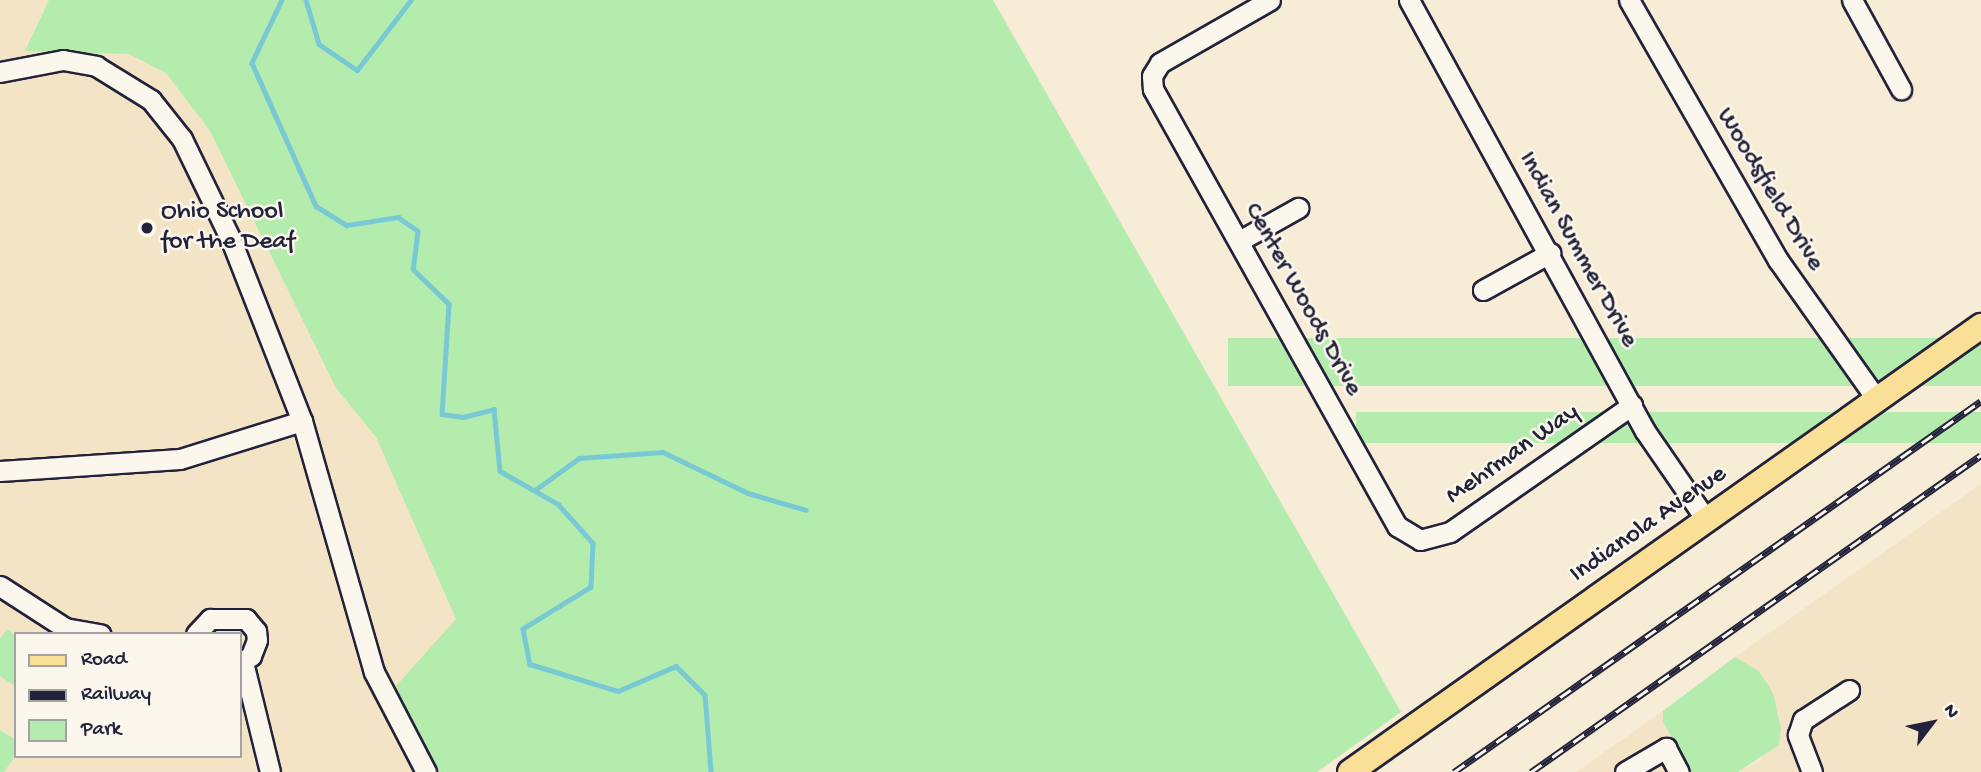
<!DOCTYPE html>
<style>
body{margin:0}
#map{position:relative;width:1981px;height:772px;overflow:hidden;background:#f7ecd6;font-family:"Gochi Hand",sans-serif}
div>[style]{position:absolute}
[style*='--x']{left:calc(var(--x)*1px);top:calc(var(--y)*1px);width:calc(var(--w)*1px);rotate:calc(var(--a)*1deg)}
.built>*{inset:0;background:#f4e4c6}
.green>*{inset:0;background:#b4ecae;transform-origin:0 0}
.stream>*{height:4.5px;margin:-2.25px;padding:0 2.25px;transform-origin:2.25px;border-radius:2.25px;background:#79c9d5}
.roads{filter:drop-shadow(2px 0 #22223b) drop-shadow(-2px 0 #22223b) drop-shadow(0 2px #22223b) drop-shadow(0 -2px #22223b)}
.minor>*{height:19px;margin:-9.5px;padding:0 9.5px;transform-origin:9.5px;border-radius:9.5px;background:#fbf7ec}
.major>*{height:24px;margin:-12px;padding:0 12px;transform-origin:12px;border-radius:12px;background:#fadf96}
.rail>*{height:7px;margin-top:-3.5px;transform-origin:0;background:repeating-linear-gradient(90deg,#fbf7ec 0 13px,#22223b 0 26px);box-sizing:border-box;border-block:2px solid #22223b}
.dots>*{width:19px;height:19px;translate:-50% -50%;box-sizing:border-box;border:4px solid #fbf7ec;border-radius:50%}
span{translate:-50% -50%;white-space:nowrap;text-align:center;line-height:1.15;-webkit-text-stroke:5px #fbf7ec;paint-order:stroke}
.street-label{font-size:26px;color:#22223b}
.poi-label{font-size:26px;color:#22223b}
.left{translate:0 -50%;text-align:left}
.legend{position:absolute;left:14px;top:632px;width:228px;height:126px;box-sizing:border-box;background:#fbf7ec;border:2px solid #a4a2a5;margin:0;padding:9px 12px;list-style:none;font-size:21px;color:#22223b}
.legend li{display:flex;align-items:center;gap:14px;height:35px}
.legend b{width:35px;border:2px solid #a4a2a5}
.north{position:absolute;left:1897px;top:688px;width:70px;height:70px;-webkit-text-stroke:5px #fbf7ec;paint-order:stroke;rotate:58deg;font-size:19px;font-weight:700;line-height:28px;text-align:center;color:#22223b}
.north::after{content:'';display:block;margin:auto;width:24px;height:32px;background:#22223b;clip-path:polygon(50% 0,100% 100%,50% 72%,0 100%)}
</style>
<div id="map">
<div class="built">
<div style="clip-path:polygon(evenodd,0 0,155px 0,201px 56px,539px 772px,0 772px,0 0,16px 634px,240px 634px,240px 756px,16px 756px,16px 634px)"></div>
<div style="clip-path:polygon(1981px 484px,1981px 772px,1738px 772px,1761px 760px,1760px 671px,1735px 657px)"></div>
<div style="clip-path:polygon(1663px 711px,1663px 722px,1691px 772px,1576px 772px)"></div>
</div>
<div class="green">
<div style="clip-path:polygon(49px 0,993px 0,1401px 712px,1317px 772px,441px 772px,423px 751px,396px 686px,456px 619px,376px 437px,336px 388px,210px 131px,166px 73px,129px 54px,25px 51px)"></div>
<div style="left:1981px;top:338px;width:48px;height:753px;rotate:90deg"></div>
<div style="left:1981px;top:412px;width:31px;height:625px;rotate:90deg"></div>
<div style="clip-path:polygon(7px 629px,16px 636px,16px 687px,0 676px,0 639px)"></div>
<div style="clip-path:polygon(1735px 657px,1759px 671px,1773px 693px,1781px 729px,1779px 745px,1738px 772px,1691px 772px,1663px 722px,1663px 711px)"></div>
<div style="clip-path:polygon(0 730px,16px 740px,16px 755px,4px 772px,0 772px)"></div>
</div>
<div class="stream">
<div style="--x:282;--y:0;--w:70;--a:115.5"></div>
<div style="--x:252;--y:63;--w:157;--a:65.9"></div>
<div style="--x:316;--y:206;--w:36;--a:32"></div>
<div style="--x:347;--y:225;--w:52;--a:-8.9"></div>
<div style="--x:398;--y:217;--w:24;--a:35"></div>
<div style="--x:418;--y:231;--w:38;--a:97"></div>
<div style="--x:413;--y:269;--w:50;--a:44.2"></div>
<div style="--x:449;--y:304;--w:110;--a:93.6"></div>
<div style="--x:442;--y:414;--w:21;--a:8"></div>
<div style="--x:463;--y:417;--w:32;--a:-14"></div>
<div style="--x:494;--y:409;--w:62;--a:84.5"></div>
<div style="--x:500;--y:471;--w:67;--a:29.6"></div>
<div style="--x:558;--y:504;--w:52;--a:48.1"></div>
<div style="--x:593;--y:543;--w:44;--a:92.6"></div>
<div style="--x:591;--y:587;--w:80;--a:148.3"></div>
<div style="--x:523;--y:629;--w:36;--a:79"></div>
<div style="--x:530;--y:664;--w:92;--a:17.1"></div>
<div style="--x:618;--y:691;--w:63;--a:-23.3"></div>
<div style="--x:676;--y:666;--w:41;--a:45"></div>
<div style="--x:705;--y:695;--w:77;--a:85.5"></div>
<div style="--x:306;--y:0;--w:46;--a:73.5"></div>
<div style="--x:319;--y:44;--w:46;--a:34.4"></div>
<div style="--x:357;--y:70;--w:88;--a:-52.4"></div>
<div style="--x:535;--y:490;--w:54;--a:-36"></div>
<div style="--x:579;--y:458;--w:84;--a:-4.1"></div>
<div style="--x:663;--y:452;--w:94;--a:25.8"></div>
<div style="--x:748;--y:493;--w:60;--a:16.3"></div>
</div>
<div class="roads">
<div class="minor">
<div style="--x:1270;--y:0;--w:127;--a:150.2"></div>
<div style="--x:1160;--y:63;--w:15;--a:122"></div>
<div style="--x:1152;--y:76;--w:13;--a:86"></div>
<div style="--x:1153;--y:89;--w:501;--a:60.82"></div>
<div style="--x:1397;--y:526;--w:27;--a:31"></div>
<div style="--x:1420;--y:540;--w:31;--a:-15"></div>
<div style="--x:1450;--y:532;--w:222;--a:-34.9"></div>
<div style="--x:1409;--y:0;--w:491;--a:61.3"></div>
<div style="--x:1645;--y:431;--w:109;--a:55.4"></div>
<div style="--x:1629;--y:0;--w:300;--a:60.2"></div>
<div style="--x:1778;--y:260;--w:171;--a:54.7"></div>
<div style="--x:1852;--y:0;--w:102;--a:61.2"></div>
<div style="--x:0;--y:72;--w:64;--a:-10.8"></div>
<div style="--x:63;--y:60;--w:34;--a:10"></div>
<div style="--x:96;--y:66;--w:65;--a:31.7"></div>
<div style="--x:151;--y:100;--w:50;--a:51.5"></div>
<div style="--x:182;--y:139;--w:112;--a:64.1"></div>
<div style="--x:231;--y:240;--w:194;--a:68.6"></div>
<div style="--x:302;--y:421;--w:261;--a:74"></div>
<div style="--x:374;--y:672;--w:113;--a:62.5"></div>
<div style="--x:1239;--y:241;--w:68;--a:-29.2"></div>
<div style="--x:1483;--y:290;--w:77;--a:-28.9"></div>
<div style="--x:0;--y:471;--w:180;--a:-3.8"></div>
<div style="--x:180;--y:459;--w:128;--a:-17.3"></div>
<div style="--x:0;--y:586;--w:77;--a:32.9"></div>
<div style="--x:65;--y:628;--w:36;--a:10"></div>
<div style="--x:196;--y:634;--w:21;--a:-47"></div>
<div style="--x:210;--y:619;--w:36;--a:0"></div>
<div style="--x:246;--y:619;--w:16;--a:50"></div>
<div style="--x:256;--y:631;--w:9;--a:84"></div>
<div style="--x:257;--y:640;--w:17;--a:111"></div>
<div style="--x:251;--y:656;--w:13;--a:148"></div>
<div style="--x:243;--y:662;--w:113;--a:76.2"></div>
<div style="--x:1625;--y:772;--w:48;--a:-30.3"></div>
<div style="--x:1666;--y:748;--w:27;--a:62"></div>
<div style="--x:1812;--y:772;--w:40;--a:-111"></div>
<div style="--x:1798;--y:735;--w:16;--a:-72"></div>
<div style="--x:1803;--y:720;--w:55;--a:-33.1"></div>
</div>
<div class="major">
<div style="--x:1350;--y:772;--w:773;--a:-35.25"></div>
</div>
</div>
<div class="rail">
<div style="--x:1454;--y:772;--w:644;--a:-35.14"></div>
<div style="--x:1531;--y:772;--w:550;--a:-35.16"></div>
</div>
<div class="dots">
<div style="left:147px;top:228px;background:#22223b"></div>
</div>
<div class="street-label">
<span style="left:1769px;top:190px;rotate:59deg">Woodsfield Drive</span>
<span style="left:1577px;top:250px;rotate:61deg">Indian Summer Drive</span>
<span style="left:1302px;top:300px;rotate:61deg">Center Woods Drive</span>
<span style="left:1513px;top:455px;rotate:-35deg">Mehrman Way</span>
<span style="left:1649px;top:525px;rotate:-35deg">Indianola Avenue</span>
</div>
<div class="poi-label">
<span class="left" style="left:161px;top:228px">Ohio School<br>for the Deaf</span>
</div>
<ul class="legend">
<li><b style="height:9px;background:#fadf96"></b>Road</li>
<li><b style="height:9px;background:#22223b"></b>Railway</li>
<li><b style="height:19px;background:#b4ecae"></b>Park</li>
</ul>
<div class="north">N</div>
</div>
